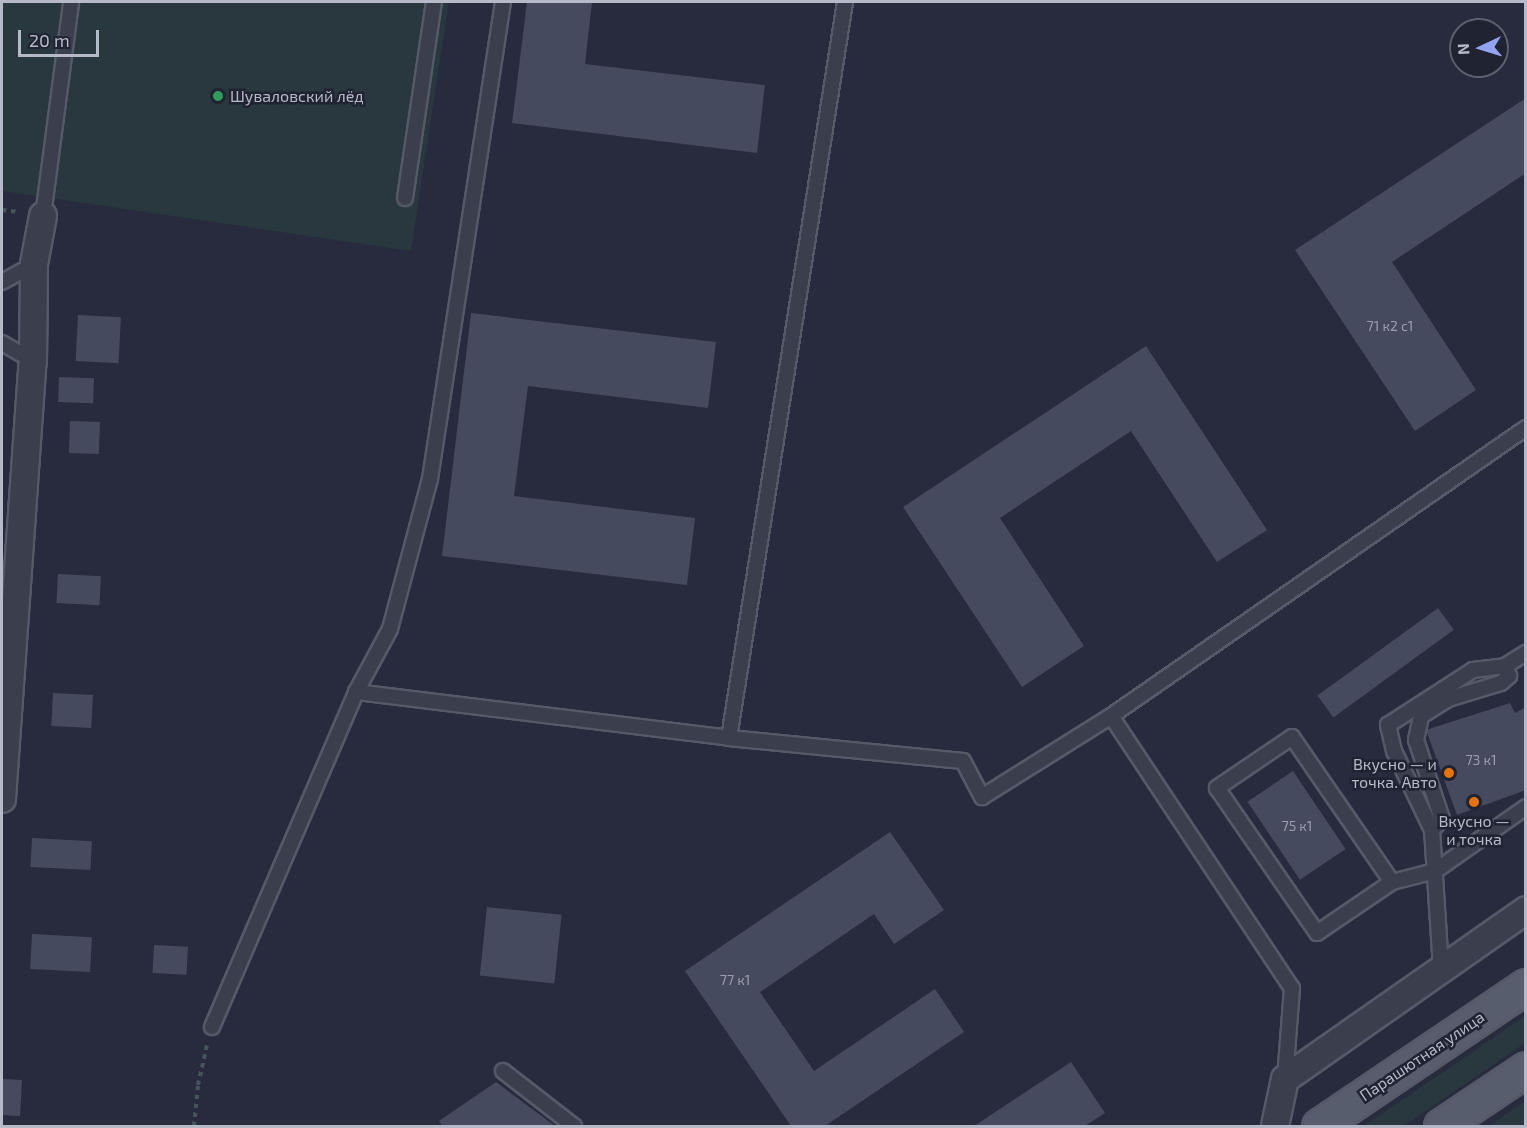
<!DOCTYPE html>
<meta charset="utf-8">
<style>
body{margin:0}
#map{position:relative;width:1527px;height:1128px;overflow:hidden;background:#272b3d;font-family:"Exo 2",sans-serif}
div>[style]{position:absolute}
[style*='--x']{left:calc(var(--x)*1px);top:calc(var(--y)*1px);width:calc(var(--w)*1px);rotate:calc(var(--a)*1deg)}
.green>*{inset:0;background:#29373e}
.building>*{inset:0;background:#464a5e;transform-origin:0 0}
.path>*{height:4px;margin-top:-2px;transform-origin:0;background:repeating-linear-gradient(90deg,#46545b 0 4.5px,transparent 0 9px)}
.roads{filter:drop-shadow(2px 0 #555968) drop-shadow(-2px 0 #555968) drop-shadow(0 2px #555968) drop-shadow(0 -2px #555968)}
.service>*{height:14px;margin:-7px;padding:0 7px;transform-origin:7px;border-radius:7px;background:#3a3e4d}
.minor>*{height:26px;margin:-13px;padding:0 13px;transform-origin:13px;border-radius:13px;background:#3a3e4d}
.primary>*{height:33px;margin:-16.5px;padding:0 16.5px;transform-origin:16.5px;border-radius:16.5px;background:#585d6d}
.dots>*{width:16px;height:16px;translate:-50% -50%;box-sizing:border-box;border:3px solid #1f2332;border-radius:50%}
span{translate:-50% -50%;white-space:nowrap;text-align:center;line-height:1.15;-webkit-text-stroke:5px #1f2332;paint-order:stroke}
.number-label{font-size:14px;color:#9a9dae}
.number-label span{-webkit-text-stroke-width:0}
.poi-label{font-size:16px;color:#b6b9c8}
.left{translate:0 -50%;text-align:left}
.right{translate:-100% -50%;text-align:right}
.street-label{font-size:16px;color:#b6b9c8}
.frame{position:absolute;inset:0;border:3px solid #b6b9c8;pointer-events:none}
.north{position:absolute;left:1449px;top:18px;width:60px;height:60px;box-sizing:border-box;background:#1f2332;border:2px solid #5b5f6e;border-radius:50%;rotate:266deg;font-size:16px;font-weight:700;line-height:24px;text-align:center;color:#b6b9c8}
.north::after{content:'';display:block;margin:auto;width:21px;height:27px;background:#94a3ef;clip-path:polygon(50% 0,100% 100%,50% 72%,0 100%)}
.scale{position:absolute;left:18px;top:30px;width:81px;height:27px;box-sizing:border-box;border:3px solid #b6b9c8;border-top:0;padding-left:8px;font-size:18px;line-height:21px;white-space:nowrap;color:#b6b9c8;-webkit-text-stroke:4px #1f2332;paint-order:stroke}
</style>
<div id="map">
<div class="green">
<div style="clip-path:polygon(2px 2px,449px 2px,411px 251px,2px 191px)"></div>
<div style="clip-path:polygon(1525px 1016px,1525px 1043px,1404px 1126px,1364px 1126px)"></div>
<div style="clip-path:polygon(1525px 1101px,1525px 1126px,1489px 1126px)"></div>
</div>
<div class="building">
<div style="clip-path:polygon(527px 2px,592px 2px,585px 64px,765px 85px,757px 153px,512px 123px)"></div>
<div style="clip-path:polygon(1526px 98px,1526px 178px,1523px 175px,1392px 262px,1476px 390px,1415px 431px,1295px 250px)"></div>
<div style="clip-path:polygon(471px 313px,716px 342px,708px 408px,528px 386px,514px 496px,695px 518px,687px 585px,442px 556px)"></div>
<div style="left:78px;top:315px;width:43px;height:46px;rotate:3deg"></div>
<div style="clip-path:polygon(1146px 346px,1267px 530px,1217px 562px,1131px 431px,1000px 518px,1084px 646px,1022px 687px,903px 507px)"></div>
<div style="left:59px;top:377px;width:35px;height:25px;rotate:2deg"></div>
<div style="left:70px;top:421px;width:30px;height:32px;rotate:2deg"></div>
<div style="left:58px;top:574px;width:43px;height:29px;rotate:3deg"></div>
<div style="left:1438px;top:608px;width:27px;height:149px;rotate:54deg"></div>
<div style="left:53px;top:693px;width:40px;height:33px;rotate:3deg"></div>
<div style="clip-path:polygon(1510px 703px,1515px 713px,1526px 707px,1526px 790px,1457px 815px,1426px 730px)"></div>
<div style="left:1293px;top:771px;width:94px;height:55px;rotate:56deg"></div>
<div style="clip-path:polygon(890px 832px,944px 910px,894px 944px,874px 914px,760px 992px,814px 1071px,935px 989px,964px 1032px,825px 1126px,791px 1126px,685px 971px)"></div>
<div style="left:32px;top:838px;width:60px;height:29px;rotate:3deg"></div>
<div style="left:487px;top:907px;width:75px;height:69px;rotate:6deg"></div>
<div style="left:32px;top:934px;width:60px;height:35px;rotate:3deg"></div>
<div style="left:154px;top:945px;width:34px;height:28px;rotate:3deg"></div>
<div style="clip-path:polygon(1071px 1062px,1105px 1113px,1085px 1126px,974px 1126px)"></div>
<div style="left:2px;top:1079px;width:20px;height:36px;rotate:3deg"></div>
<div style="clip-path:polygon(496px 1082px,555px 1126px,442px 1126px,439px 1121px)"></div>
</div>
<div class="path">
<div style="--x:2;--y:210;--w:17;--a:7"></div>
<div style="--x:194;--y:1126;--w:41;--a:-84.4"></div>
<div style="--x:198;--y:1085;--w:41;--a:-77.3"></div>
</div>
<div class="roads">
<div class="service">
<div style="--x:405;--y:198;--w:198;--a:-81.6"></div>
<div style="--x:43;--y:216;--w:216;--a:-82.5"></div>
<div style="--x:2;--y:282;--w:37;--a:-29"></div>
<div style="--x:2;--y:343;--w:36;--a:30"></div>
<div style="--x:356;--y:692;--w:376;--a:7"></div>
<div style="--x:729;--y:738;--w:235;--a:5.6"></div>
<div style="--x:963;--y:761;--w:41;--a:62.2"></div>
<div style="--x:982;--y:797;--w:152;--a:-32.1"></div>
<div style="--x:1111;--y:716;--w:505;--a:-34.76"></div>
<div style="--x:1111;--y:716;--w:327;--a:56.4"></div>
<div style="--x:1292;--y:988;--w:91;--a:94.4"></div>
<div style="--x:729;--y:738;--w:745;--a:-81.04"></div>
<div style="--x:1432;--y:830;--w:15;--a:-48"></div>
<div style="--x:1442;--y:819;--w:83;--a:-108.2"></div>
<div style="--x:1416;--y:740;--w:25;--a:-78"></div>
<div style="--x:1421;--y:716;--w:32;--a:-32"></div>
<div style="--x:1448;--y:699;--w:55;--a:-16.8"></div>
<div style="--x:1501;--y:683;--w:11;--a:-41"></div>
<div style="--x:1509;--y:676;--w:11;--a:-112"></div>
<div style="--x:1392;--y:882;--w:176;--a:-124.6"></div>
<div style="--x:1292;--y:737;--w:91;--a:145.8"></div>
<div style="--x:1217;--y:788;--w:176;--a:55.4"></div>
<div style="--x:1317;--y:933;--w:91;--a:-34.2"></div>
<div style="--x:1392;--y:882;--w:44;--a:-14.3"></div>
<div style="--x:1435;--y:871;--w:111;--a:-35.1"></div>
<div style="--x:1441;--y:969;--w:139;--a:-93.7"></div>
<div style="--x:1432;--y:830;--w:88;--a:-115.7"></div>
<div style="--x:1394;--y:751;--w:27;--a:-103"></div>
<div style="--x:1388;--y:725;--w:101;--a:-32.9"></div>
<div style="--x:1473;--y:670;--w:32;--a:-7"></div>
<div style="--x:1505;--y:666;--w:25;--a:-32"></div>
<div style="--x:212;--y:1027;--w:365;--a:-66.7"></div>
<div style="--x:356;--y:692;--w:72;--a:-61.6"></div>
<div style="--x:390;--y:629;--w:155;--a:-75.1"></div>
<div style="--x:430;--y:479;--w:483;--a:-81.3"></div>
<div style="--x:503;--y:1071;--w:90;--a:37.8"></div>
</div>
<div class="minor">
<div style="--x:2;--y:799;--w:439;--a:-86"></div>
<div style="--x:33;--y:361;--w:97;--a:-89.4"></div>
<div style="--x:34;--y:264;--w:49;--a:-79.4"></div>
<div style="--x:1275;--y:1126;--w:48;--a:-78"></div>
<div style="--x:1285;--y:1079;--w:294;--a:-35"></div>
</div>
<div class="primary">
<div style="--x:1319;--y:1126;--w:250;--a:-34.1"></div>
<div style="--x:1441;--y:1126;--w:102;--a:-33.8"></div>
</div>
</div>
<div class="dots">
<div style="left:218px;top:96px;background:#2e9e5b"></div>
<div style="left:1449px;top:773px;background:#e8710a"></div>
<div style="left:1474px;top:802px;background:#e8710a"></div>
</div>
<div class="number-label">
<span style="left:1390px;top:326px">71 к2 с1</span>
<span style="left:1481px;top:760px">73 к1</span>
<span style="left:1297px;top:826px">75 к1</span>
<span style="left:735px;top:980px">77 к1</span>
</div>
<div class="poi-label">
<span class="left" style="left:230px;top:96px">Шуваловский лёд</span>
<span class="right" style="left:1437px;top:773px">Вкусно — и<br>точка. Авто</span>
<span style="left:1474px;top:830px">Вкусно —<br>и точка</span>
</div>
<div class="street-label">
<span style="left:1422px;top:1056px;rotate:-34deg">Парашютная улица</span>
</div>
<div class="frame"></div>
<div class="north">N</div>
<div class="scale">20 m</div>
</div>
